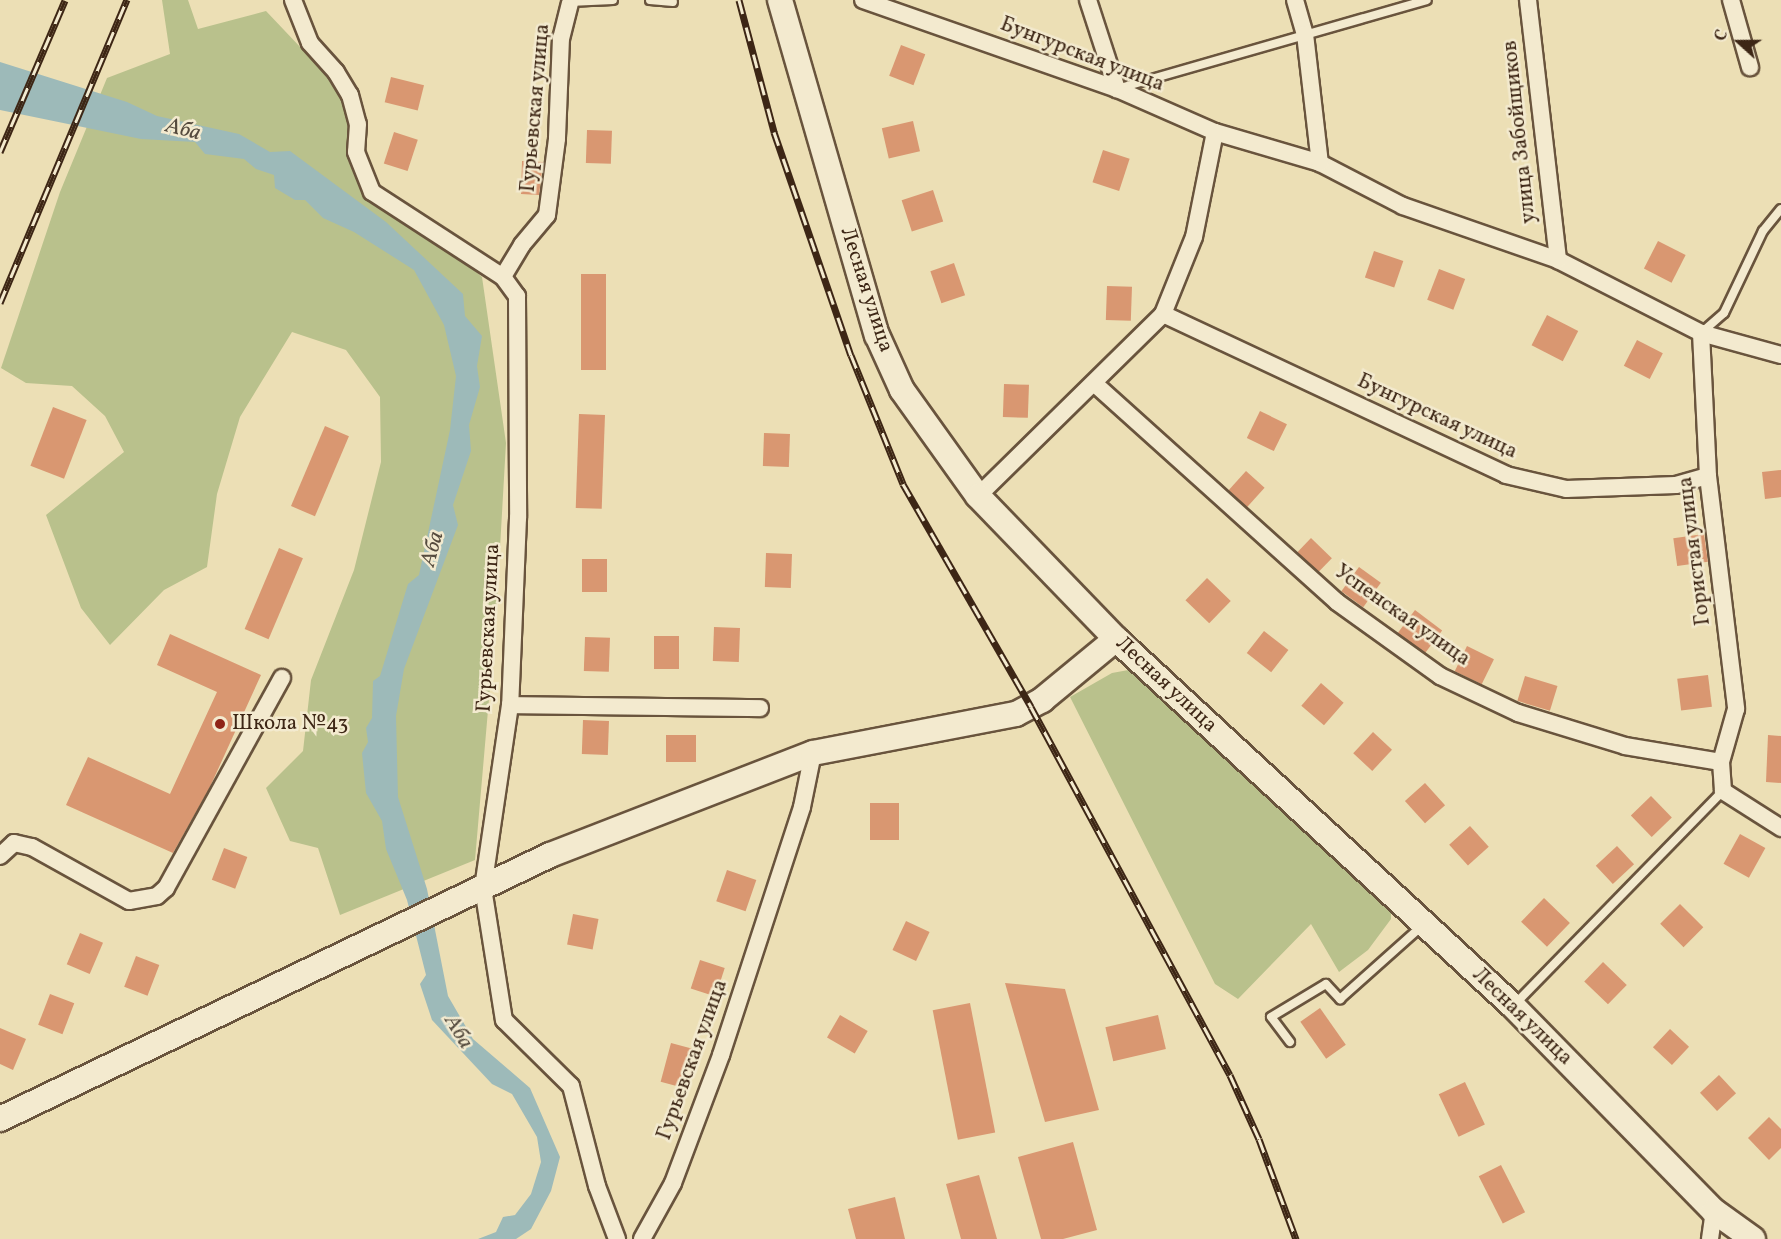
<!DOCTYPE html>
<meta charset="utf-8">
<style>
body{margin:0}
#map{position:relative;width:1781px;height:1239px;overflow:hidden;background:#ecdfb5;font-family:Vollkorn,serif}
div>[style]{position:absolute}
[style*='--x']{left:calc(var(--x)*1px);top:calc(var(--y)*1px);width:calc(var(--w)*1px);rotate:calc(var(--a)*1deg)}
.green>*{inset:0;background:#b9c18c}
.water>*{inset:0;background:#9dbab9}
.building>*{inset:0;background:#d99771;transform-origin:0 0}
.roads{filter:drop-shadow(2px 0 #69543d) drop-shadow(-2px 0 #69543d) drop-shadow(0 2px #69543d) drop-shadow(0 -2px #69543d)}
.lane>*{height:8px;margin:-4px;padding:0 4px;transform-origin:4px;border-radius:4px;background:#f3eacf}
.street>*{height:16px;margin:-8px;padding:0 8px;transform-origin:8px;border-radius:8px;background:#f3eacf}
.secondary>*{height:24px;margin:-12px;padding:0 12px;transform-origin:12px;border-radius:12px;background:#f3eacf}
.rail>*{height:7px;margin-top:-3.5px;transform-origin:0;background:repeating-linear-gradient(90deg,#f3eacf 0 14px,#3d2615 0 28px);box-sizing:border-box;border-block:2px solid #3d2615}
.dots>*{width:16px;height:16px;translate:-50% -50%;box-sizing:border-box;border:3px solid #f3eacf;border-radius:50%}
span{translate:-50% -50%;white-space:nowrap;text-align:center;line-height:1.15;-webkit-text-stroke:5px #f3eacf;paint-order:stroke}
.street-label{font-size:21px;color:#3d2615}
.poi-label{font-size:21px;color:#3d2615}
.left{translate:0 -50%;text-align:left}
.water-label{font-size:22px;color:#554b3e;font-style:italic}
.north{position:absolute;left:1709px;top:12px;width:60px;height:60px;-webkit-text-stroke:4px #f3eacf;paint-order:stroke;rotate:291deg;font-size:16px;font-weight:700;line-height:24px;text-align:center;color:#3d2615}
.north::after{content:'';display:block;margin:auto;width:21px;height:27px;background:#3d2615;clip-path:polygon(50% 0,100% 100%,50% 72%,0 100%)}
</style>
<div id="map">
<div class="green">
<div style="clip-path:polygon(162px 0,188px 0,198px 29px,266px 11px,357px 107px,353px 169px,482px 277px,506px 443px,496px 618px,475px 860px,340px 915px,318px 848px,290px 841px,266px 788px,303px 751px,311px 680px,354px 570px,381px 462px,380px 397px,346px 350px,292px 332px,240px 417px,217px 494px,207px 567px,164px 590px,110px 645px,81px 608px,46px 515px,124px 452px,105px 416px,72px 386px,26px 383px,1px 368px,60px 192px,107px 78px,170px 54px)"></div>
<div style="clip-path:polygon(1134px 669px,1391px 896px,1391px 919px,1368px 950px,1339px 972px,1311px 924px,1238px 999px,1215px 984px,1070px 697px,1112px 673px)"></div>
</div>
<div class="water">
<div style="clip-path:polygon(0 62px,127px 102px,157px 116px,239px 134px,270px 152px,290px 151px,386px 222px,463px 294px,465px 316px,482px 336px,477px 366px,480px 387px,469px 425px,471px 451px,453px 505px,458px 525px,404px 669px,396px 716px,398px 797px,427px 889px,448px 996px,473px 1039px,530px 1088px,560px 1157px,551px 1191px,531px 1229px,516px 1239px,478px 1239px,496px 1232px,503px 1217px,515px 1215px,531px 1194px,541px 1162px,537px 1137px,512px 1094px,492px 1084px,432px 1020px,420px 984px,426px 975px,407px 900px,386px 849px,382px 821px,366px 793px,362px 753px,368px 742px,366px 728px,372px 718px,373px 681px,380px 676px,408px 584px,419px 575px,450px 430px,456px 376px,444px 325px,414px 270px,354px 232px,323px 218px,305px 200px,295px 200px,275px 188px,274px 175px,256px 169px,244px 159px,205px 154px,195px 142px,141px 139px,0 110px)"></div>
</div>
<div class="building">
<div style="left:901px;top:45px;width:26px;height:33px;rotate:21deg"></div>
<div style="left:391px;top:77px;width:34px;height:26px;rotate:14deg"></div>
<div style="left:913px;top:121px;width:31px;height:32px;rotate:77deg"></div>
<div style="left:587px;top:130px;width:25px;height:33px;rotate:2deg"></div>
<div style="left:394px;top:132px;width:25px;height:33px;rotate:18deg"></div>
<div style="left:1103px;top:150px;width:28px;height:34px;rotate:18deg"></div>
<div style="clip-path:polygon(522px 161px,543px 162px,539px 195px,521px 194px)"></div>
<div style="left:933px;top:190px;width:33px;height:33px;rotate:72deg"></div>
<div style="left:1658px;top:241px;width:31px;height:31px;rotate:27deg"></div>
<div style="left:1374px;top:251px;width:31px;height:28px;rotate:19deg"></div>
<div style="left:954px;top:263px;width:34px;height:25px;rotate:71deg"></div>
<div style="left:1439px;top:269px;width:28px;height:33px;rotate:21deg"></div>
<div style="left:581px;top:274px;width:25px;height:96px"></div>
<div style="left:1107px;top:286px;width:25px;height:34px;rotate:2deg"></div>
<div style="left:1547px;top:315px;width:35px;height:34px;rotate:27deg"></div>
<div style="left:1637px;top:340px;width:29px;height:29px;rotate:27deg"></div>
<div style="left:1004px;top:384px;width:25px;height:33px;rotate:2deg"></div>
<div style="left:53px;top:407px;width:36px;height:63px;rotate:21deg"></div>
<div style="left:1260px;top:411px;width:30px;height:30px;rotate:26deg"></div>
<div style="left:579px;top:414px;width:26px;height:94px;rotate:2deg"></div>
<div style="left:325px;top:426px;width:26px;height:87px;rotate:23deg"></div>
<div style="left:764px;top:433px;width:26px;height:33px;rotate:2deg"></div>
<div style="clip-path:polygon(1781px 470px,1781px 497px,1765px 499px,1762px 472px)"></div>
<div style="left:1246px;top:471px;width:25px;height:26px;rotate:42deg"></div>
<div style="left:1704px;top:534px;width:28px;height:31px;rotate:82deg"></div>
<div style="left:1311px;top:538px;width:29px;height:20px;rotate:44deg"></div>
<div style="left:279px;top:548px;width:26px;height:88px;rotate:23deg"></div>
<div style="left:766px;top:553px;width:26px;height:34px;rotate:2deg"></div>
<div style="left:582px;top:559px;width:25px;height:33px"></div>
<div style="left:1359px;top:567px;width:27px;height:30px;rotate:36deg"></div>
<div style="left:1207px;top:578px;width:33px;height:31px;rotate:44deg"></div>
<div style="left:1415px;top:610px;width:34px;height:29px;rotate:37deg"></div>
<div style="left:714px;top:627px;width:26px;height:34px;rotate:2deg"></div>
<div style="left:1264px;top:631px;width:31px;height:28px;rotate:38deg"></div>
<div style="clip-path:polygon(170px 634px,261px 675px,209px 789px,173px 853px,66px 805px,88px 757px,170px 794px,217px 692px,157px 665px)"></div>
<div style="left:654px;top:636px;width:25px;height:33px"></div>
<div style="left:585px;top:637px;width:25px;height:34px;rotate:2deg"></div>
<div style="left:1467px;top:646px;width:30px;height:28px;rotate:26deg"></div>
<div style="left:1708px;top:675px;width:32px;height:31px;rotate:83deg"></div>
<div style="left:1525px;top:676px;width:34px;height:26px;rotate:17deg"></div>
<div style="left:1321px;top:683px;width:30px;height:30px;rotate:41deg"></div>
<div style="left:583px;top:720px;width:26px;height:34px;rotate:2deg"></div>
<div style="left:1373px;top:732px;width:26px;height:29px;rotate:43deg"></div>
<div style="left:666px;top:735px;width:30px;height:27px"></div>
<div style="clip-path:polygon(1768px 735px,1781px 736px,1781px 783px,1766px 782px)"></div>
<div style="left:1425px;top:783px;width:30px;height:27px;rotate:48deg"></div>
<div style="left:1651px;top:796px;width:30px;height:28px;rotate:46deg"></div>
<div style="left:870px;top:803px;width:29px;height:37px"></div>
<div style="left:1470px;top:826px;width:28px;height:28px;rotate:48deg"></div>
<div style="left:1740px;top:834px;width:29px;height:34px;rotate:29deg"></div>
<div style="left:1617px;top:846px;width:25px;height:29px;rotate:47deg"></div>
<div style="left:224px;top:848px;width:25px;height:34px;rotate:21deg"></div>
<div style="left:727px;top:870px;width:31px;height:33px;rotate:19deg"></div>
<div style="left:1544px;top:898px;width:36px;height:33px;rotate:44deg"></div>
<div style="left:1680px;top:904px;width:33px;height:28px;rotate:45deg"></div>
<div style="left:573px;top:914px;width:26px;height:31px;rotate:11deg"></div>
<div style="left:906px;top:921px;width:26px;height:32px;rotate:25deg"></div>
<div style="left:80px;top:933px;width:25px;height:34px;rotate:23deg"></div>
<div style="left:136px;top:956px;width:25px;height:33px;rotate:21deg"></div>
<div style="left:700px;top:960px;width:26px;height:30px;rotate:18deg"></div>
<div style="left:1603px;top:962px;width:33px;height:27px;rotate:44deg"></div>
<div style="clip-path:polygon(1005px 983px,1065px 989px,1099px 1110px,1045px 1122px)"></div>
<div style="left:50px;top:994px;width:26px;height:33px;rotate:21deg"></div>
<div style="left:970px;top:1003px;width:132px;height:38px;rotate:79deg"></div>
<div style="left:1320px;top:1008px;width:45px;height:24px;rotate:55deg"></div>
<div style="left:840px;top:1015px;width:32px;height:26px;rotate:30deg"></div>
<div style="left:1158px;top:1015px;width:35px;height:54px;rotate:77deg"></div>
<div style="clip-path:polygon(0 1028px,26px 1039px,13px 1070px,0 1064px)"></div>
<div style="left:1670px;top:1029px;width:26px;height:25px;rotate:43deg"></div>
<div style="left:671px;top:1043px;width:28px;height:40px;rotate:15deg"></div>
<div style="left:1719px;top:1075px;width:25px;height:26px;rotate:47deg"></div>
<div style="left:1465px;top:1082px;width:47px;height:29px;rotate:65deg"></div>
<div style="clip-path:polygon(1769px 1117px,1781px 1129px,1781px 1148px,1769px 1160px,1748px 1138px)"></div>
<div style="clip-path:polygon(1073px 1142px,1097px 1230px,1063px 1239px,1041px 1239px,1018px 1157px)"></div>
<div style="left:1501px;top:1165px;width:53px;height:25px;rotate:63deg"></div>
<div style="clip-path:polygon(979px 1175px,997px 1239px,961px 1239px,946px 1184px)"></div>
<div style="clip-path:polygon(895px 1197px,905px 1239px,856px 1239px,848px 1209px)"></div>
</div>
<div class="roads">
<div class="lane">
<div style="--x:650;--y:0;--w:23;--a:5"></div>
<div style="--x:569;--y:2;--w:44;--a:-2.6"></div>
<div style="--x:1120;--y:88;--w:319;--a:-16"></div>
<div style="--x:1701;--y:333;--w:30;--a:-41"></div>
<div style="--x:1724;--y:313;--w:91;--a:-64.6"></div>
<div style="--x:1763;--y:231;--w:28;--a:-51"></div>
<div style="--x:1515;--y:1004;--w:298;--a:-45.7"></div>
<div style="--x:1290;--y:1042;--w:31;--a:-127"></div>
<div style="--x:1271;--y:1017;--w:64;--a:-31"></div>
<div style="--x:1326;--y:984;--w:21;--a:47"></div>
<div style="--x:1340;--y:999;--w:110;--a:-41.7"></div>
</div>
<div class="street">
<div style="--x:293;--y:0;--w:46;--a:68.4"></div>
<div style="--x:310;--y:43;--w:39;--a:48"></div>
<div style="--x:336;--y:72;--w:27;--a:59"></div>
<div style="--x:350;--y:95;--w:30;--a:75"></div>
<div style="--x:358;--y:124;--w:28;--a:94"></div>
<div style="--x:356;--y:152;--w:43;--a:68.2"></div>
<div style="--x:372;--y:192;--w:156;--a:33"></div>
<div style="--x:863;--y:0;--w:269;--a:19.3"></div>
<div style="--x:1117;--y:89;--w:107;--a:23.7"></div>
<div style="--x:1215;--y:132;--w:109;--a:16.4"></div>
<div style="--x:1320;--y:163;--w:93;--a:27.4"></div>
<div style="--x:1403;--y:206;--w:164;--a:19.2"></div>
<div style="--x:1558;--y:260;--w:161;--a:27"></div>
<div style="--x:1701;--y:333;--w:83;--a:15.4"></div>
<div style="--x:1088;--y:0;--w:94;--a:72"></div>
<div style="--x:1295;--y:0;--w:35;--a:74"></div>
<div style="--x:1305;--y:34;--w:130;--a:83.4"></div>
<div style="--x:1528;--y:0;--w:262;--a:83.4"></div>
<div style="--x:1731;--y:0;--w:70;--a:74.2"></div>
<div style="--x:570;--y:3;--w:36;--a:104"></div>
<div style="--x:561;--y:38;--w:101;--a:92.3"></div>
<div style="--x:557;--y:139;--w:77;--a:97.5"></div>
<div style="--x:547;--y:215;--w:39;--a:130"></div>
<div style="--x:522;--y:245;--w:37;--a:121"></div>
<div style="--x:503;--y:277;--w:24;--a:54"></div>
<div style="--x:517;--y:296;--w:222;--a:89.7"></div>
<div style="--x:518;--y:518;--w:187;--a:92.4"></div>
<div style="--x:510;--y:705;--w:185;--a:98.4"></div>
<div style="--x:483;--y:888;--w:134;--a:81"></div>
<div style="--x:504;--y:1020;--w:94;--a:44.6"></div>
<div style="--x:571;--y:1086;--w:103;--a:75.4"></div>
<div style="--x:597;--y:1186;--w:57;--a:69.3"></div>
<div style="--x:1163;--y:314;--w:379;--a:25.1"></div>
<div style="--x:1506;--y:475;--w:62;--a:13.1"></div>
<div style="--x:1566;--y:489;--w:110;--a:-2.1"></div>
<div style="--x:1676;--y:485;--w:33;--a:-16"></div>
<div style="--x:1701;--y:333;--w:143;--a:87.2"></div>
<div style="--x:1708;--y:476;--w:235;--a:83.1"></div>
<div style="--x:1736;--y:709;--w:55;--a:105.8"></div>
<div style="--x:1095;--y:384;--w:326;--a:42"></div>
<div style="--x:1337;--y:602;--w:127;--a:35.7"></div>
<div style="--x:1440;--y:676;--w:86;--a:25.4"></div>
<div style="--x:1518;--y:713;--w:112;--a:17.1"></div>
<div style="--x:1625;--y:746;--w:97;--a:9.5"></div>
<div style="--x:1721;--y:762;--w:29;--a:86"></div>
<div style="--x:1723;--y:791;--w:69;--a:32.5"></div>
<div style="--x:978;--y:496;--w:260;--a:-44.5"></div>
<div style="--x:1163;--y:314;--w:83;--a:-68.1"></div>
<div style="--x:1194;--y:237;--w:107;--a:-78.7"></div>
<div style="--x:510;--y:705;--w:250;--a:0.7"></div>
<div style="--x:0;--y:856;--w:19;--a:-43"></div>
<div style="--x:14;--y:843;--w:18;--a:13"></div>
<div style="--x:32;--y:847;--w:111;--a:29.1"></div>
<div style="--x:129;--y:901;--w:28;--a:-10"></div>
<div style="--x:157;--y:896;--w:12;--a:-42"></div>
<div style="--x:166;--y:888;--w:240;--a:-61.1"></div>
<div style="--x:642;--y:1239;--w:64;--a:-61"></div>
<div style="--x:673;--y:1183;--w:137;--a:-69.4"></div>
<div style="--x:721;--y:1055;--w:261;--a:-71.9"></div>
<div style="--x:802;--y:807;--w:55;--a:-78.5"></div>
<div style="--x:1710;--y:1239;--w:28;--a:-82"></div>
</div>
<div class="secondary">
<div style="--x:780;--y:0;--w:349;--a:73.9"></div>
<div style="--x:877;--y:335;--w:60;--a:65.6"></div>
<div style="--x:902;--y:390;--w:130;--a:54.4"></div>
<div style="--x:978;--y:496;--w:199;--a:46"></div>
<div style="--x:1116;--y:639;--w:541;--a:42.75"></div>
<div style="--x:1513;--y:1006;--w:287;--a:45.6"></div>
<div style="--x:1714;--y:1211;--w:48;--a:35.7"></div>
<div style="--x:0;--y:1119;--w:610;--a:-25.64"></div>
<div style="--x:550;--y:855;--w:282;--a:-21.2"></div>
<div style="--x:813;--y:753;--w:207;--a:-10.9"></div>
<div style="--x:1016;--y:714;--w:30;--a:-28"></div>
<div style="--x:1042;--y:700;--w:96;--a:-39.5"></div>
</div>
</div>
<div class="rail">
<div style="--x:739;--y:0;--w:137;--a:75.1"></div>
<div style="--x:774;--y:132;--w:236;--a:71"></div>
<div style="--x:851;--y:355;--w:139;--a:68"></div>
<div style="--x:903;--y:484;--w:257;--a:60.1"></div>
<div style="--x:1031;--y:707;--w:418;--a:61.6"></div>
<div style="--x:1230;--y:1075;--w:70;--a:65.6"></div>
<div style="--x:1259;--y:1139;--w:107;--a:69.7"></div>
<div style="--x:0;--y:152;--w:165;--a:-66.8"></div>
<div style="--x:0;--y:303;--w:329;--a:-67.3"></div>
</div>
<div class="dots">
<div style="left:220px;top:724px;background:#8f2418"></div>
</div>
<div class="street-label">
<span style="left:1082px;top:55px;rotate:21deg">Бунгурская улица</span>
<span style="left:536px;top:108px;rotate:-85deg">Гурьевская улица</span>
<span style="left:1520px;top:132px;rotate:-96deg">улица Забойщиков</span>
<span style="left:866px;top:290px;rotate:72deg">Лесная улица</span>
<span style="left:1437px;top:417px;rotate:25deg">Бунгурская улица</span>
<span style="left:1695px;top:551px;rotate:-97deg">Гористая улица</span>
<span style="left:1402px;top:616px;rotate:35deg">Успенская улица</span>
<span style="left:489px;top:628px;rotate:-87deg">Гурьевская улица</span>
<span style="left:1166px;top:685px;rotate:43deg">Лесная улица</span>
<span style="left:1522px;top:1017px;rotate:44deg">Лесная улица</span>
<span style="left:693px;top:1060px;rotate:-70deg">Гурьевская улица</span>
</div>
<div class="poi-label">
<span class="left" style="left:232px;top:724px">Школа №43</span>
</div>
<div class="water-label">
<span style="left:183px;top:130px;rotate:14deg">Аба</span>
<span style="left:433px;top:549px;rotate:-75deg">Аба</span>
<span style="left:458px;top:1032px;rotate:59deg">Аба</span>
</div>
<div class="north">С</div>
</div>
